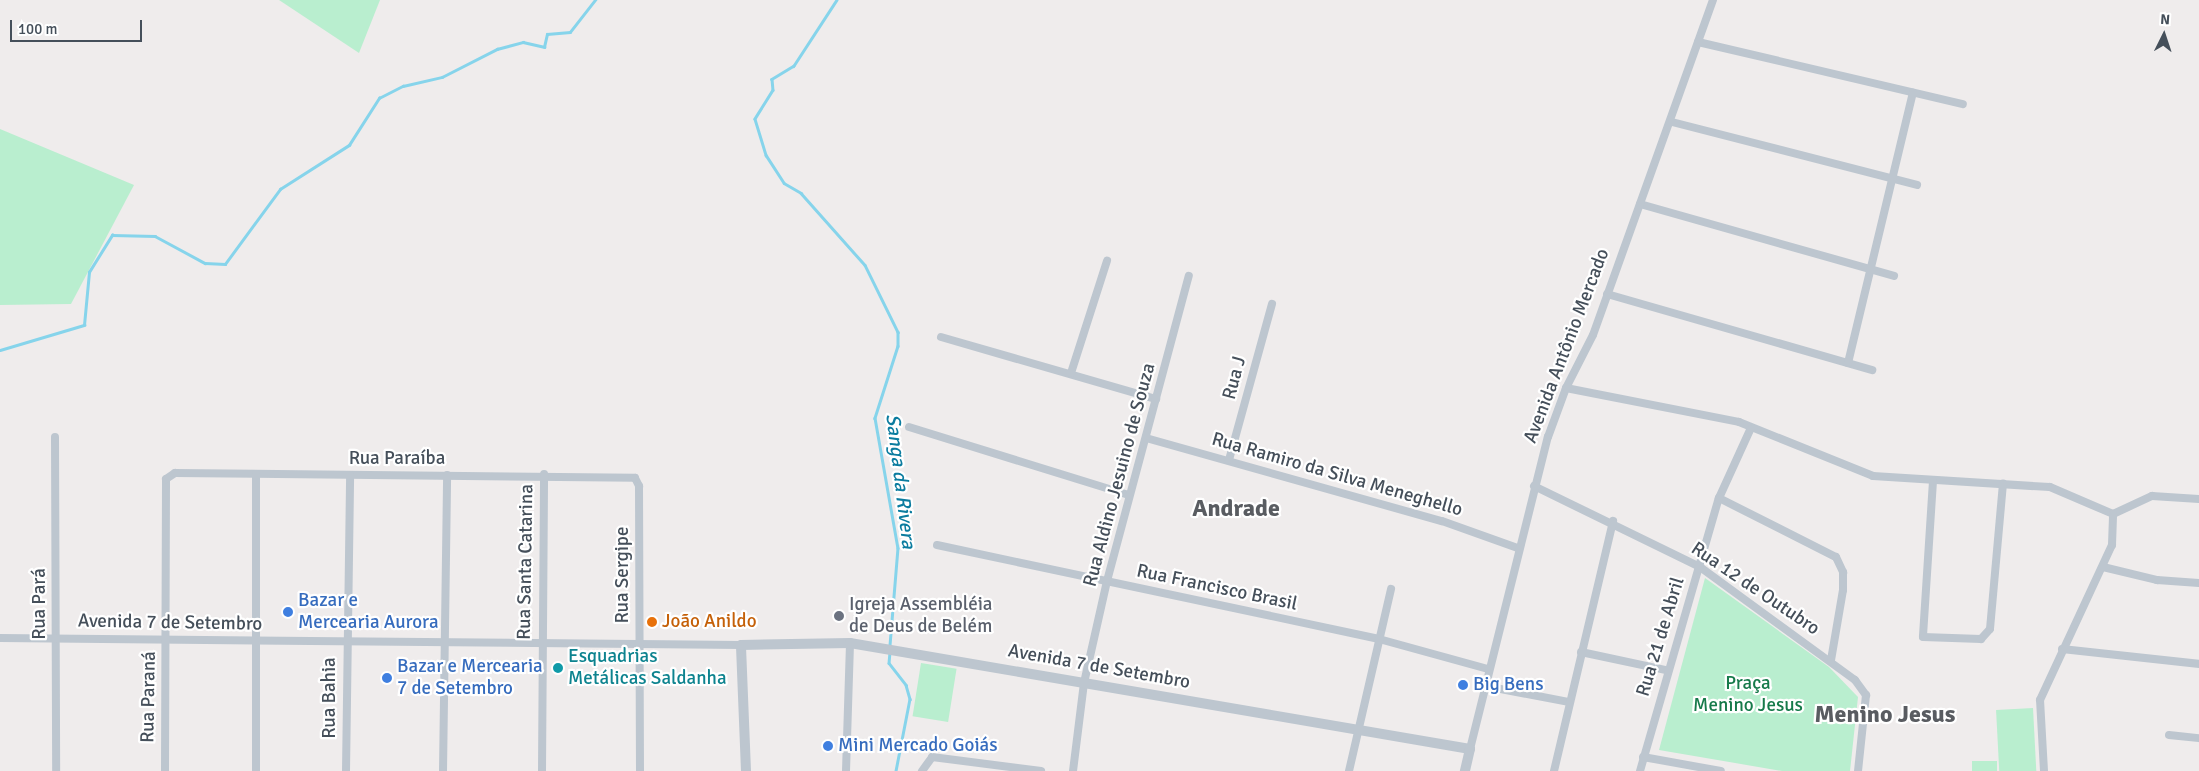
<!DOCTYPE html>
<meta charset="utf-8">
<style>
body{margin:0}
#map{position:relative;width:2199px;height:771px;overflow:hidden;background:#efecec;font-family:Signika,sans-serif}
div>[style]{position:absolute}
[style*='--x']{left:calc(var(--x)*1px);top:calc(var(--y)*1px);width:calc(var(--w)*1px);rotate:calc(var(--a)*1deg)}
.green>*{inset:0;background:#b9eecf;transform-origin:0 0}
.stream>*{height:2.5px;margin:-1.25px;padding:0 1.25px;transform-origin:1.25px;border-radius:1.25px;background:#86d4eb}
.minor>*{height:8px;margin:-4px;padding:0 4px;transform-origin:4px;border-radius:4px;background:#bdc6cf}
.tertiary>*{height:10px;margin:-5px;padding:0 5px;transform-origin:5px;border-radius:5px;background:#bdc6cf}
.dots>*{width:14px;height:14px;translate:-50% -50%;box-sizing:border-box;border:2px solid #fff;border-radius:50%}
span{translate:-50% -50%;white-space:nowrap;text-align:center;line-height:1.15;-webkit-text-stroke:4.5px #fff;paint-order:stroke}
.street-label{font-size:19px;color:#454f5a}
.shop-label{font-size:19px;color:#366cbe}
.left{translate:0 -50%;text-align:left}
.worship-label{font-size:19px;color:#5b616d}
.food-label{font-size:19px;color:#c56008}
.culture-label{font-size:19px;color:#0d838f}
.park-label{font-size:19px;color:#167a4a}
.water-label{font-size:20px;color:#0b7c9f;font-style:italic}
.district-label{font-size:24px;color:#595c61;font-weight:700}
.north{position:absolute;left:2139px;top:10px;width:50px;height:50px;-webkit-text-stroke:4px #fff;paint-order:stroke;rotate:4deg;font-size:14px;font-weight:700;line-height:20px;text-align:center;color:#454f5a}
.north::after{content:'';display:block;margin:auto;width:18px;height:22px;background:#454f5a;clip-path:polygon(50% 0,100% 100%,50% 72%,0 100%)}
.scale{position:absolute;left:10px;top:20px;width:132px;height:22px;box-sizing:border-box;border:2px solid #454f5a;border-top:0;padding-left:6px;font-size:15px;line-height:18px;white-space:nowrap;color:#454f5a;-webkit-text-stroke:4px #fff;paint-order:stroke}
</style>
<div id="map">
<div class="green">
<div style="clip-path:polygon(279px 0,380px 0,359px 53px)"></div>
<div style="clip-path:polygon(0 129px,134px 185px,71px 304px,0 305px)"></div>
<div style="clip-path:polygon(1705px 578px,1829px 667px,1858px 697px,1850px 771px,1782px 771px,1659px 750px)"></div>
<div style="left:921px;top:663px;width:36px;height:54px;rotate:9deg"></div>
<div style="left:2033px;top:708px;width:63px;height:37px;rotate:87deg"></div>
<div style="left:1972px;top:761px;width:25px;height:10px"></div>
</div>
<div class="stream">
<div style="--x:837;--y:0;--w:79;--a:123.1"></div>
<div style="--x:794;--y:66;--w:26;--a:149"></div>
<div style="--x:772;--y:79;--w:11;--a:85"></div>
<div style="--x:773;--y:90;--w:34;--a:122"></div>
<div style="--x:755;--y:119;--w:38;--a:73"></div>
<div style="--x:766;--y:155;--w:33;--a:57"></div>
<div style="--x:784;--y:183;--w:20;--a:30"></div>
<div style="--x:801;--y:193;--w:96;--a:48.4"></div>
<div style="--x:865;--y:265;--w:75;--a:63.8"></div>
<div style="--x:898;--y:332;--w:14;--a:90"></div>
<div style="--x:898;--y:346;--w:76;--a:107.7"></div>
<div style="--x:875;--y:418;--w:132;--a:80"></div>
<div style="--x:898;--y:548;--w:98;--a:94.7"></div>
<div style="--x:0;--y:350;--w:88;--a:-16.6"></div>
<div style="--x:84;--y:325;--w:53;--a:-84.6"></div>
<div style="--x:89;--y:272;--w:44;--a:-58.1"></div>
<div style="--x:112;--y:235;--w:43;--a:1.3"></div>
<div style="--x:155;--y:236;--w:57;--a:28.4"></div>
<div style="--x:205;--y:263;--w:20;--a:3"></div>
<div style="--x:225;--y:264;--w:93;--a:-53.7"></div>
<div style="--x:280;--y:189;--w:82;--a:-32.5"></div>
<div style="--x:349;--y:145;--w:56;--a:-57.4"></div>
<div style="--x:379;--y:98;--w:27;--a:-27"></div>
<div style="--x:403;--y:86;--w:40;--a:-13"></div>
<div style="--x:442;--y:77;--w:62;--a:-27"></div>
<div style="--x:497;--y:49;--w:27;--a:-15"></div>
<div style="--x:523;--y:42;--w:22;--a:13"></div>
<div style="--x:544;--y:47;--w:13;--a:-77"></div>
<div style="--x:547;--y:34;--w:23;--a:-5"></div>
<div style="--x:570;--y:32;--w:41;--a:-52"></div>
<div style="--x:890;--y:652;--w:11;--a:95"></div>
<div style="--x:889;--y:663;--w:28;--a:52"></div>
<div style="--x:906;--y:685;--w:15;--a:74"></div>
<div style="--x:910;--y:699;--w:73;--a:101"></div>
</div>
<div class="minor">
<div style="--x:1698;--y:42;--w:272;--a:13.2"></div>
<div style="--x:1672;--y:122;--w:253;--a:14.4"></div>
<div style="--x:1640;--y:204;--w:264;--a:15.8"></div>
<div style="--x:1607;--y:294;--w:276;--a:16"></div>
<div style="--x:941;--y:337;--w:224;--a:16.1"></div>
<div style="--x:1848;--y:363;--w:278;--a:-76.5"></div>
<div style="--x:1071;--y:373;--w:118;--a:-72.2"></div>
<div style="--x:1566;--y:388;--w:176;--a:11.1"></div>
<div style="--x:1739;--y:422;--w:144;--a:21.9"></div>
<div style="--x:1873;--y:476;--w:177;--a:3.6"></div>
<div style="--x:2050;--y:487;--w:69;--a:23.2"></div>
<div style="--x:2113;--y:514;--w:43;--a:-24.8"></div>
<div style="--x:2152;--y:496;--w:47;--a:3.7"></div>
<div style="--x:909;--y:427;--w:230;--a:17.2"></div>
<div style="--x:55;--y:437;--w:334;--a:89.8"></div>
<div style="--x:1146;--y:438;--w:307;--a:15.7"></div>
<div style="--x:1442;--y:521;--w:81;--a:19.6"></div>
<div style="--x:1229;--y:460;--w:162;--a:-74.6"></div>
<div style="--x:1933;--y:481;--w:156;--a:93.7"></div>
<div style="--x:1923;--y:637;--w:58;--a:2"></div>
<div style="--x:1981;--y:639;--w:13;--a:-48"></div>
<div style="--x:1990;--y:629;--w:146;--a:-84.9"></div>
<div style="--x:1534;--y:486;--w:185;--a:26"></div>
<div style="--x:1700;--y:567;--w:192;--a:36.1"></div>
<div style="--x:1855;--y:680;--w:19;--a:54"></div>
<div style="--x:1866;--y:695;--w:76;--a:96"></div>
<div style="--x:1719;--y:498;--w:131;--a:26.8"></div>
<div style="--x:1836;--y:557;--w:17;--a:65"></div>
<div style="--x:1843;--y:572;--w:18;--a:90"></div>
<div style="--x:1843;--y:590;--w:71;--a:99.7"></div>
<div style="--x:937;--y:545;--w:452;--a:12"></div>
<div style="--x:1379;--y:639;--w:113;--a:15.4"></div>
<div style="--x:2103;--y:567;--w:56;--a:13.5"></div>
<div style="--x:2157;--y:580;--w:42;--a:4.1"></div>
<div style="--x:0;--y:638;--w:741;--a:0.54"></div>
<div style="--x:2062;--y:649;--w:138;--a:6.2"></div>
<div style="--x:1581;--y:652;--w:87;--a:12"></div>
<div style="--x:1485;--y:686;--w:86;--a:10.8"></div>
<div style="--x:2169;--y:735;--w:30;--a:6"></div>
<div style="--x:1470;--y:749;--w:322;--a:-76"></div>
<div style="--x:1548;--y:437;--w:52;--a:-69.8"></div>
<div style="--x:1566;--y:388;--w:59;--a:-63"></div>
<div style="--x:1593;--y:335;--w:356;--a:-70.3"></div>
<div style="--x:1643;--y:757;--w:79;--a:10.2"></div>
<div style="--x:165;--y:771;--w:292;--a:-89.8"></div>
<div style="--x:166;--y:479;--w:11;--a:-34"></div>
<div style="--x:175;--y:473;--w:460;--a:0.6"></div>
<div style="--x:635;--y:478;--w:9;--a:63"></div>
<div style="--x:639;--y:486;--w:285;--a:89.8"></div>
<div style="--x:256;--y:771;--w:297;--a:-90"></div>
<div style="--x:346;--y:771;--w:296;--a:-89.2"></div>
<div style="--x:443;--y:771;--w:296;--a:-89.2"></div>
<div style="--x:542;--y:771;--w:297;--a:-89.6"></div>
<div style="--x:846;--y:771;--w:128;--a:-88.2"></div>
<div style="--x:922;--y:771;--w:17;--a:-54"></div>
<div style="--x:932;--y:757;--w:110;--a:7.3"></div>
<div style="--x:1073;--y:771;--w:89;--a:-82.9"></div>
<div style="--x:1084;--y:683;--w:105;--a:-77.3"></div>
<div style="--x:1107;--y:581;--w:316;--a:-75"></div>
<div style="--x:1349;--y:771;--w:187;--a:-77"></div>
<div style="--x:1554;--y:771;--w:257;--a:-76.7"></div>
<div style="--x:1640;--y:771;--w:284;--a:-73.9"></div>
<div style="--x:1719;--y:498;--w:75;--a:-65.5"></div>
<div style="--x:2044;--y:771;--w:71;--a:-93.2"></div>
<div style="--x:2040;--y:700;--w:171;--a:-65.1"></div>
<div style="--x:2112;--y:545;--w:31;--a:-88"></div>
</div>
<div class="tertiary">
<div style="--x:746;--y:771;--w:126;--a:-92.3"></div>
<div style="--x:741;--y:645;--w:109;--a:-1.1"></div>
<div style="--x:850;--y:643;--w:629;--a:9.7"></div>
<div style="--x:1470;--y:749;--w:23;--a:103"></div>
</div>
<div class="dots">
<div style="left:288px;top:612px;background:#3f7fe0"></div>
<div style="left:839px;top:616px;background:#6b7280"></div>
<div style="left:652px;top:622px;background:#e8710a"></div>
<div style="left:558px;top:668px;background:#0f9aa8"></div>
<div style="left:387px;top:678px;background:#3f7fe0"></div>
<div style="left:1463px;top:685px;background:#3f7fe0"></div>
<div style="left:828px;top:746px;background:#3f7fe0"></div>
</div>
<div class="street-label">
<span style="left:1567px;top:346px;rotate:-69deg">Avenida Antônio Mercado</span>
<span style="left:1235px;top:378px;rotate:-75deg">Rua J</span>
<span style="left:397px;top:459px">Rua Paraíba</span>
<span style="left:1120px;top:475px;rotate:-75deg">Rua Aldino Jesuino de Souza</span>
<span style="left:1337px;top:475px;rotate:16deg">Rua Ramiro da Silva Meneghello</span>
<span style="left:526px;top:562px;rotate:-89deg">Rua Santa Catarina</span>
<span style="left:623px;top:575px;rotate:-90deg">Rua Sergipe</span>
<span style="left:1217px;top:588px;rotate:12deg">Rua Francisco Brasil</span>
<span style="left:1755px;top:589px;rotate:34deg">Rua 12 de Outubro</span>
<span style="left:40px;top:604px;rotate:-90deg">Rua Pará</span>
<span style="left:170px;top:623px;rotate:1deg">Avenida 7 de Setembro</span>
<span style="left:1661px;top:637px;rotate:-73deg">Rua 21 de Abril</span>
<span style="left:1099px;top:667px;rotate:10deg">Avenida 7 de Setembro</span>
<span style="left:149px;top:697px;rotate:-89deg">Rua Paraná</span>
<span style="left:330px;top:698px;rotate:-90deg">Rua Bahia</span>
</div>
<div class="shop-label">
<span class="left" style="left:298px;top:612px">Bazar e<br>Mercearia Aurora</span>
<span class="left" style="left:397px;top:678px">Bazar e Mercearia<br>7 de Setembro</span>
<span class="left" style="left:1473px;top:685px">Big Bens</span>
<span class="left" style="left:838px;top:746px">Mini Mercado Goiás</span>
</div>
<div class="worship-label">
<span class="left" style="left:849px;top:616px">Igreja Assembléia<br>de Deus de Belém</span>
</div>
<div class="food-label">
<span class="left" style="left:662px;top:622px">João Anildo</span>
</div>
<div class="culture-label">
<span class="left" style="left:568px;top:668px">Esquadrias<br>Metálicas Saldanha</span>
</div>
<div class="park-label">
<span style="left:1748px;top:695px">Praça<br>Menino Jesus</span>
</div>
<div class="water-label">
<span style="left:901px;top:481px;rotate:83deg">Sanga da Rivera</span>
</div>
<div class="district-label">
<span style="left:1236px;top:509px">Andrade</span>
<span style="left:1885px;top:715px">Menino Jesus</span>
</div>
<div class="north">N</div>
<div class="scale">100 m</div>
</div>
